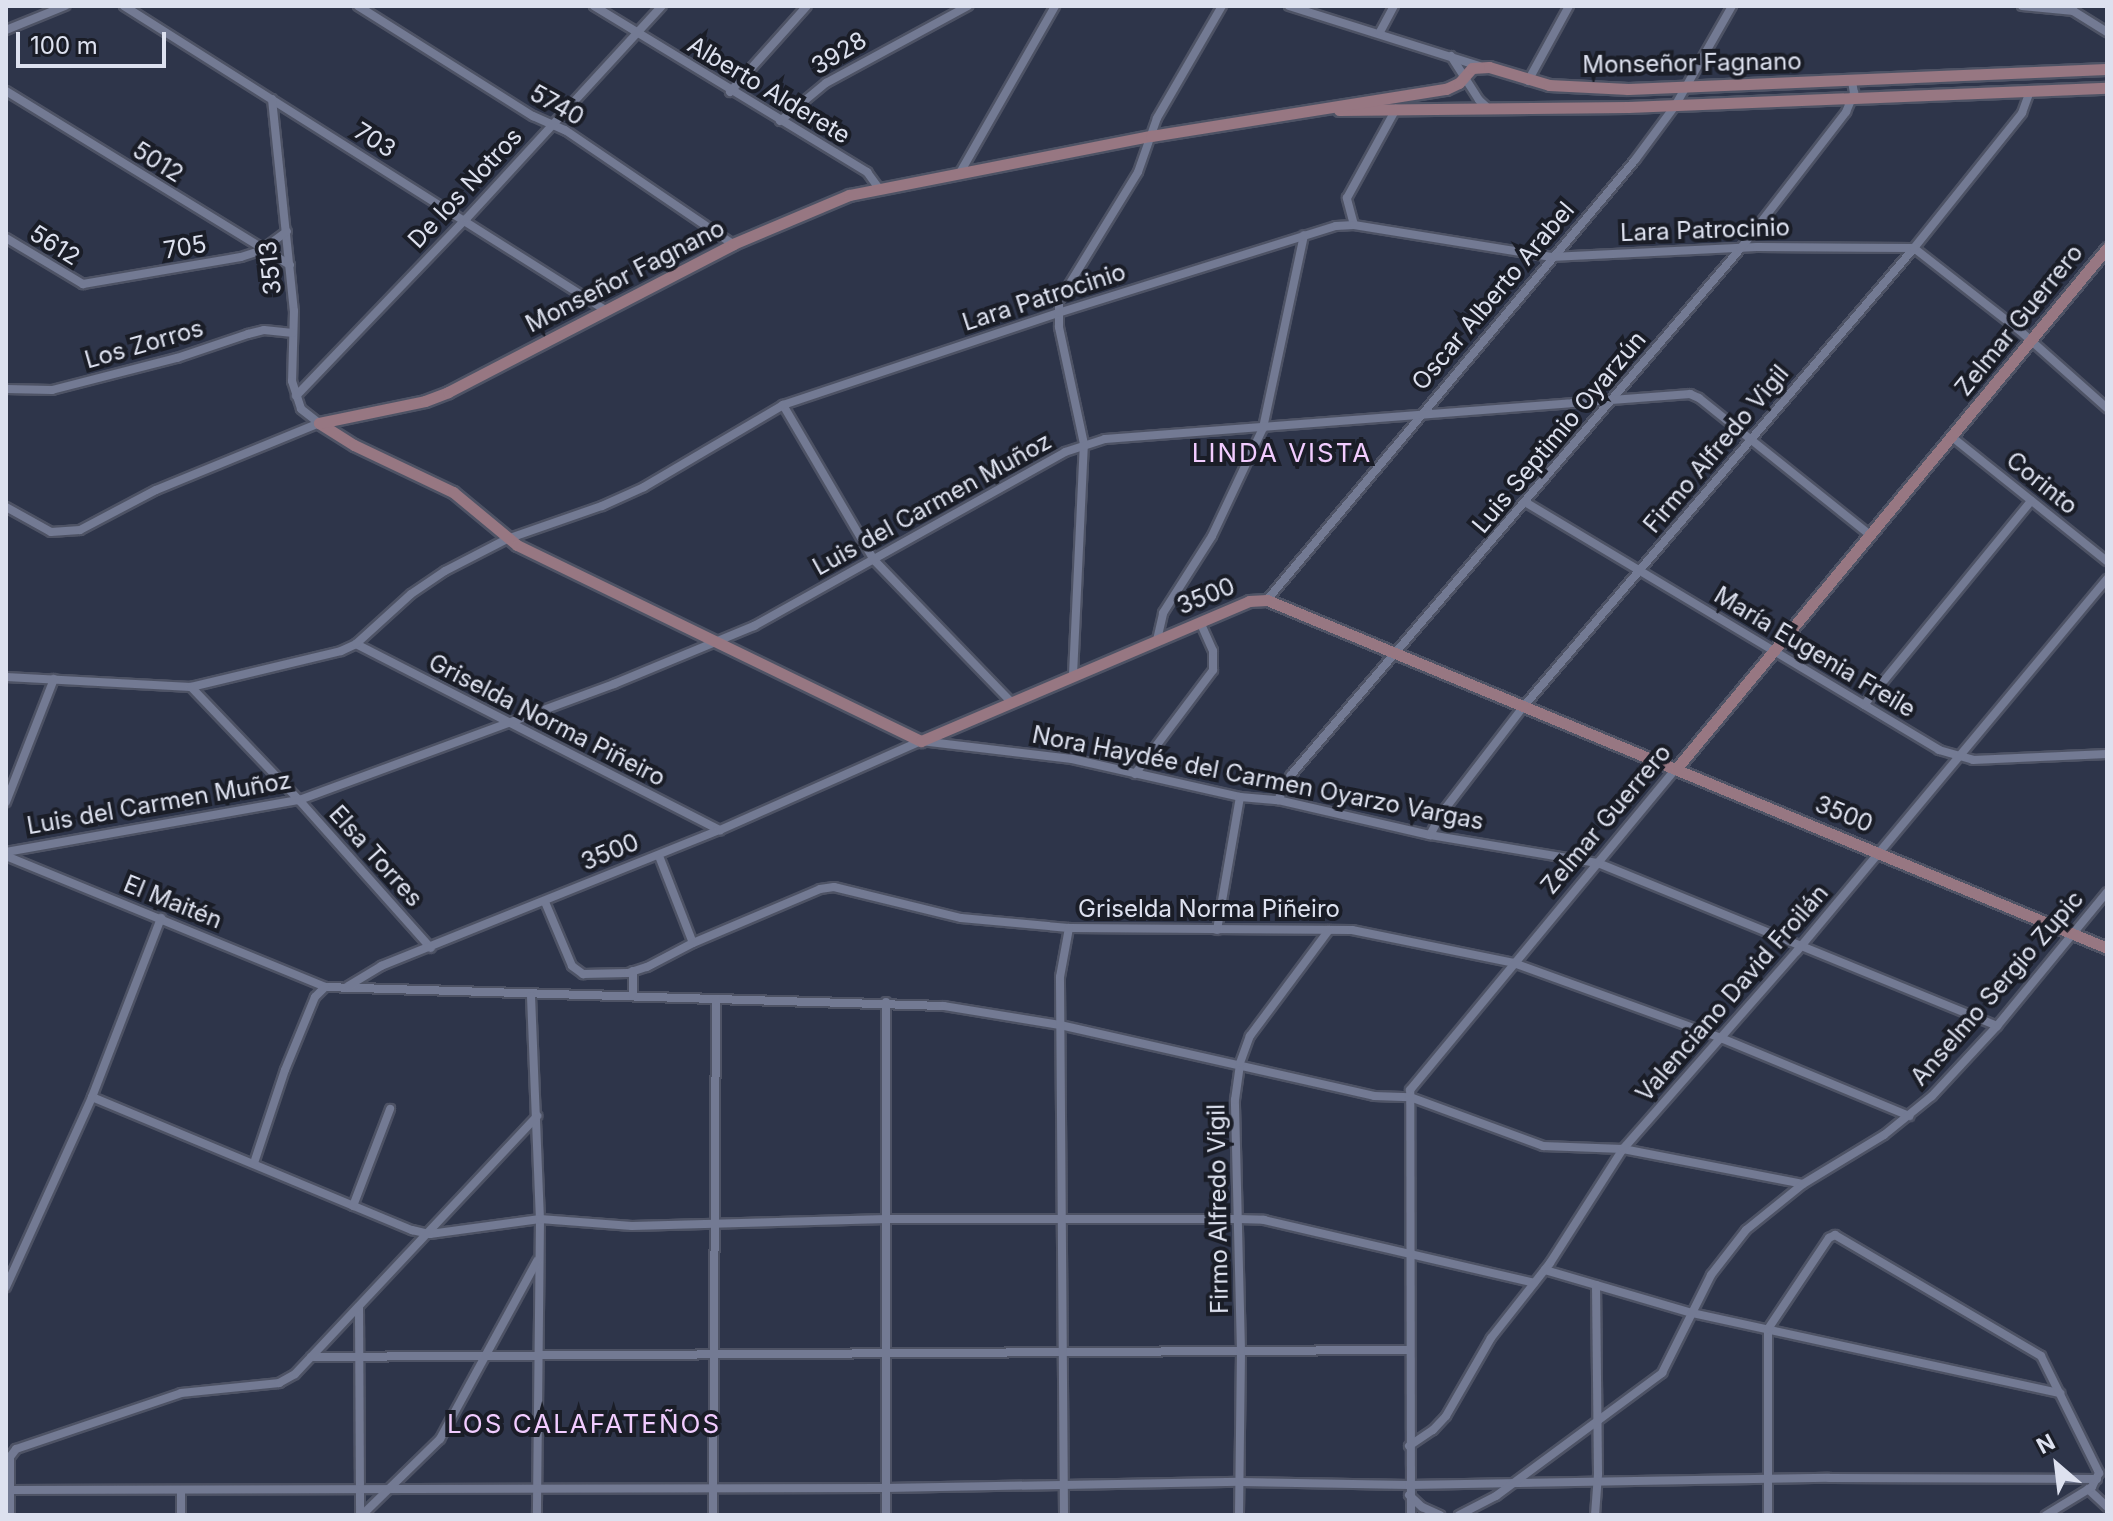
<!DOCTYPE html>
<meta charset="utf-8">
<style>
body{margin:0}
#map{position:relative;width:2113px;height:1521px;overflow:hidden;background:#2e354a;font-family:Inter,sans-serif}
div>[style]{position:absolute}
[style*='--x']{left:calc(var(--x)*1px);top:calc(var(--y)*1px);width:calc(var(--w)*1px);rotate:calc(var(--a)*1deg)}
.roads{filter:drop-shadow(2px 0 #4e5365) drop-shadow(-2px 0 #4e5365) drop-shadow(0 2px #4e5365) drop-shadow(0 -2px #4e5365)}
.street>*{height:8px;margin:-4px;padding:0 4px;transform-origin:4px;border-radius:4px;background:#737a93}
.secondary>*{height:11px;margin:-5.5px;padding:0 5.5px;transform-origin:5.5px;border-radius:5.5px;background:#977782}
span{translate:-50% -50%;white-space:nowrap;text-align:center;line-height:1.15;-webkit-text-stroke:8px #1a1d27;paint-order:stroke}
.street-label{font-size:24px;color:#dde1ef}
.neighbourhood-label{font-size:26px;color:#f2ccff;letter-spacing:2px}
.frame{position:absolute;inset:0;border:8px solid #dde1ef;pointer-events:none}
.north{position:absolute;left:2017px;top:1425px;width:80px;height:80px;-webkit-text-stroke:6px #1a1d27;paint-order:stroke;rotate:332deg;font-size:22px;font-weight:700;line-height:32px;text-align:center;color:#dde1ef}
.north::after{content:'';display:block;margin:auto;width:28px;height:36px;background:#dde1ef;clip-path:polygon(50% 0,100% 100%,50% 72%,0 100%)}
.scale{position:absolute;left:16px;top:32px;width:150px;height:36px;box-sizing:border-box;border:4px solid #dde1ef;border-top:0;padding-left:10px;font-size:24px;line-height:28px;white-space:nowrap;color:#dde1ef;-webkit-text-stroke:6px #1a1d27;paint-order:stroke}
</style>
<div id="map">
<div class="roads">
<div class="street">
<div style="--x:124;--y:6;--w:569;--a:32.29"></div>
<div style="--x:358;--y:6;--w:207;--a:32.2"></div>
<div style="--x:533;--y:116;--w:35;--a:24"></div>
<div style="--x:565;--y:130;--w:203;--a:34.2"></div>
<div style="--x:594;--y:6;--w:320;--a:31.3"></div>
<div style="--x:867;--y:172;--w:19;--a:54"></div>
<div style="--x:1289;--y:6;--w:199;--a:17.5"></div>
<div style="--x:2022;--y:6;--w:52;--a:5.5"></div>
<div style="--x:2070;--y:9;--w:44;--a:31.9"></div>
<div style="--x:6;--y:30;--w:64;--a:-22.1"></div>
<div style="--x:1380;--y:32;--w:30;--a:-62"></div>
<div style="--x:1451;--y:56;--w:52;--a:57.5"></div>
<div style="--x:1479;--y:100;--w:13;--a:42"></div>
<div style="--x:1528;--y:81;--w:85;--a:-61.3"></div>
<div style="--x:6;--y:91;--w:333;--a:31.5"></div>
<div style="--x:730;--y:92;--w:115;--a:-48.2"></div>
<div style="--x:272;--y:99;--w:213;--a:84.1"></div>
<div style="--x:294;--y:311;--w:70;--a:91.6"></div>
<div style="--x:292;--y:381;--w:29;--a:72"></div>
<div style="--x:301;--y:409;--w:23;--a:38"></div>
<div style="--x:780;--y:121;--w:60;--a:-39.6"></div>
<div style="--x:826;--y:83;--w:162;--a:-28.5"></div>
<div style="--x:961;--y:171;--w:190;--a:-60.3"></div>
<div style="--x:1354;--y:225;--w:28;--a:-105"></div>
<div style="--x:1347;--y:198;--w:102;--a:-61.2"></div>
<div style="--x:6;--y:238;--w:90;--a:30.9"></div>
<div style="--x:83;--y:284;--w:160;--a:-9.7"></div>
<div style="--x:241;--y:257;--w:22;--a:-18"></div>
<div style="--x:262;--y:250;--w:31;--a:-37"></div>
<div style="--x:6;--y:389;--w:46;--a:1.2"></div>
<div style="--x:52;--y:390;--w:129;--a:-14.4"></div>
<div style="--x:177;--y:358;--w:75;--a:-18.7"></div>
<div style="--x:248;--y:334;--w:16;--a:-14"></div>
<div style="--x:264;--y:330;--w:29;--a:6"></div>
<div style="--x:296;--y:396;--w:245;--a:-46.2"></div>
<div style="--x:466;--y:219;--w:289;--a:-47.4"></div>
<div style="--x:783;--y:405;--w:180;--a:59.6"></div>
<div style="--x:874;--y:560;--w:199;--a:46"></div>
<div style="--x:1952;--y:437;--w:198;--a:38.7"></div>
<div style="--x:1525;--y:502;--w:483;--a:30.9"></div>
<div style="--x:1939;--y:750;--w:35;--a:16"></div>
<div style="--x:1973;--y:760;--w:134;--a:-2.6"></div>
<div style="--x:6;--y:507;--w:51;--a:29.1"></div>
<div style="--x:51;--y:532;--w:29;--a:-4"></div>
<div style="--x:80;--y:530;--w:86;--a:-27.8"></div>
<div style="--x:156;--y:490;--w:176;--a:-22.3"></div>
<div style="--x:1267;--y:600;--w:574;--a:-50.09"></div>
<div style="--x:1635;--y:160;--w:67;--a:-53.5"></div>
<div style="--x:1675;--y:106;--w:115;--a:-60.3"></div>
<div style="--x:1157;--y:640;--w:28;--a:-77"></div>
<div style="--x:1163;--y:613;--w:91;--a:-57.5"></div>
<div style="--x:1212;--y:536;--w:119;--a:-64.7"></div>
<div style="--x:1263;--y:428;--w:197;--a:-78"></div>
<div style="--x:356;--y:644;--w:409;--a:27.1"></div>
<div style="--x:1073;--y:675;--w:231;--a:-87.3"></div>
<div style="--x:1084;--y:444;--w:120;--a:-102.1"></div>
<div style="--x:1059;--y:327;--w:26;--a:-90"></div>
<div style="--x:1059;--y:301;--w:151;--a:-58.5"></div>
<div style="--x:1138;--y:172;--w:57;--a:-70.6"></div>
<div style="--x:1157;--y:118;--w:129;--a:-59.9"></div>
<div style="--x:6;--y:677;--w:185;--a:3.1"></div>
<div style="--x:191;--y:687;--w:154;--a:-13.5"></div>
<div style="--x:341;--y:651;--w:17;--a:-25"></div>
<div style="--x:356;--y:644;--w:74;--a:-42.3"></div>
<div style="--x:411;--y:594;--w:41;--a:-34.1"></div>
<div style="--x:445;--y:571;--w:70;--a:-27.3"></div>
<div style="--x:507;--y:539;--w:101;--a:-19.2"></div>
<div style="--x:602;--y:506;--w:46;--a:-24.3"></div>
<div style="--x:644;--y:487;--w:161;--a:-30.5"></div>
<div style="--x:783;--y:405;--w:290;--a:-18.5"></div>
<div style="--x:1058;--y:313;--w:291;--a:-17.4"></div>
<div style="--x:1336;--y:226;--w:18;--a:-3"></div>
<div style="--x:1354;--y:225;--w:200;--a:9.2"></div>
<div style="--x:1551;--y:257;--w:206;--a:-2.8"></div>
<div style="--x:1757;--y:247;--w:157;--a:0.4"></div>
<div style="--x:1914;--y:248;--w:133;--a:38"></div>
<div style="--x:2019;--y:330;--w:118;--a:41.6"></div>
<div style="--x:191;--y:687;--w:156;--a:46.3"></div>
<div style="--x:299;--y:800;--w:198;--a:48.3"></div>
<div style="--x:1864;--y:705;--w:264;--a:-50.7"></div>
<div style="--x:1135;--y:774;--w:130;--a:-53.1"></div>
<div style="--x:1213;--y:670;--w:19;--a:-90"></div>
<div style="--x:1213;--y:651;--w:32;--a:-114"></div>
<div style="--x:1278;--y:800;--w:28;--a:-63"></div>
<div style="--x:1291;--y:775;--w:693;--a:-49.51"></div>
<div style="--x:1741;--y:248;--w:172;--a:-52.3"></div>
<div style="--x:1846;--y:112;--w:21;--a:-67"></div>
<div style="--x:1854;--y:93;--w:11;--a:-100"></div>
<div style="--x:6;--y:802;--w:132;--a:-68.7"></div>
<div style="--x:1430;--y:835;--w:24;--a:-62"></div>
<div style="--x:1441;--y:814;--w:136;--a:-52.5"></div>
<div style="--x:1524;--y:706;--w:602;--a:-49.58"></div>
<div style="--x:1914;--y:248;--w:173;--a:-51.3"></div>
<div style="--x:2022;--y:113;--w:23;--a:-70"></div>
<div style="--x:6;--y:852;--w:298;--a:-10.1"></div>
<div style="--x:299;--y:800;--w:336;--a:-20.2"></div>
<div style="--x:614;--y:684;--w:152;--a:-22.5"></div>
<div style="--x:754;--y:626;--w:356;--a:-29.2"></div>
<div style="--x:1065;--y:452;--w:42;--a:-18"></div>
<div style="--x:1105;--y:439;--w:587;--a:-4.4"></div>
<div style="--x:1690;--y:394;--w:10;--a:24"></div>
<div style="--x:1699;--y:398;--w:219;--a:38.7"></div>
<div style="--x:6;--y:856;--w:345;--a:22.3"></div>
<div style="--x:325;--y:987;--w:619;--a:1.76"></div>
<div style="--x:944;--y:1006;--w:118;--a:9.3"></div>
<div style="--x:1060;--y:1025;--w:322;--a:12.7"></div>
<div style="--x:1374;--y:1096;--w:36;--a:2"></div>
<div style="--x:1410;--y:1097;--w:142;--a:20.2"></div>
<div style="--x:1543;--y:1146;--w:80;--a:2.1"></div>
<div style="--x:1623;--y:1149;--w:183;--a:11"></div>
<div style="--x:659;--y:856;--w:93;--a:68.7"></div>
<div style="--x:545;--y:902;--w:69;--a:67.1"></div>
<div style="--x:572;--y:966;--w:14;--a:36"></div>
<div style="--x:583;--y:974;--w:45;--a:-1.3"></div>
<div style="--x:628;--y:973;--w:20;--a:-18"></div>
<div style="--x:647;--y:967;--w:52;--a:-27.6"></div>
<div style="--x:693;--y:943;--w:138;--a:-23"></div>
<div style="--x:820;--y:889;--w:14;--a:-8"></div>
<div style="--x:834;--y:887;--w:131;--a:13.7"></div>
<div style="--x:961;--y:918;--w:108;--a:5.3"></div>
<div style="--x:1069;--y:928;--w:283;--a:0.4"></div>
<div style="--x:1352;--y:930;--w:165;--a:11.5"></div>
<div style="--x:1514;--y:963;--w:220;--a:19.9"></div>
<div style="--x:1721;--y:1038;--w:204;--a:22.5"></div>
<div style="--x:1217;--y:930;--w:135;--a:-80.2"></div>
<div style="--x:348;--y:986;--w:39;--a:-31"></div>
<div style="--x:381;--y:966;--w:365;--a:-21.9"></div>
<div style="--x:720;--y:830;--w:220;--a:-23.9"></div>
<div style="--x:921;--y:741;--w:152;--a:6.8"></div>
<div style="--x:1072;--y:759;--w:172;--a:12.7"></div>
<div style="--x:1240;--y:797;--w:38;--a:5"></div>
<div style="--x:1278;--y:800;--w:156;--a:13"></div>
<div style="--x:1430;--y:835;--w:170;--a:9.5"></div>
<div style="--x:1598;--y:863;--w:431;--a:22.2"></div>
<div style="--x:531;--y:996;--w:223;--a:87.7"></div>
<div style="--x:540;--y:1219;--w:296;--a:90.6"></div>
<div style="--x:633;--y:996;--w:25;--a:-90"></div>
<div style="--x:92;--y:1097;--w:347;--a:22.6"></div>
<div style="--x:412;--y:1230;--w:18;--a:13"></div>
<div style="--x:430;--y:1234;--w:111;--a:-7.8"></div>
<div style="--x:540;--y:1219;--w:92;--a:4.4"></div>
<div style="--x:632;--y:1226;--w:255;--a:-1.6"></div>
<div style="--x:887;--y:1219;--w:352;--a:0"></div>
<div style="--x:1239;--y:1219;--w:25;--a:2"></div>
<div style="--x:1264;--y:1220;--w:277;--a:13.1"></div>
<div style="--x:254;--y:1163;--w:98;--a:-71.6"></div>
<div style="--x:285;--y:1070;--w:79;--a:-67.7"></div>
<div style="--x:315;--y:997;--w:14;--a:-45"></div>
<div style="--x:353;--y:1206;--w:104;--a:-69.1"></div>
<div style="--x:1545;--y:1270;--w:153;--a:16.3"></div>
<div style="--x:1692;--y:1313;--w:377;--a:12.3"></div>
<div style="--x:6;--y:1287;--w:209;--a:-65.6"></div>
<div style="--x:92;--y:1097;--w:192;--a:-68.9"></div>
<div style="--x:359;--y:1307;--w:208;--a:89.7"></div>
<div style="--x:311;--y:1357;--w:1098;--a:-0.37"></div>
<div style="--x:1409;--y:1446;--w:29;--a:-34"></div>
<div style="--x:1433;--y:1430;--w:19;--a:-47"></div>
<div style="--x:1446;--y:1416;--w:90;--a:-60"></div>
<div style="--x:1491;--y:1338;--w:95;--a:-51.8"></div>
<div style="--x:1550;--y:1263;--w:135;--a:-57.4"></div>
<div style="--x:1623;--y:1149;--w:264;--a:-48.7"></div>
<div style="--x:1797;--y:951;--w:484;--a:-50.2"></div>
<div style="--x:2088;--y:1489;--w:26;--a:43"></div>
<div style="--x:6;--y:1490;--w:879;--a:-0.13"></div>
<div style="--x:885;--y:1488;--w:355;--a:-1"></div>
<div style="--x:1240;--y:1482;--w:169;--a:1"></div>
<div style="--x:1409;--y:1485;--w:420;--a:-1"></div>
<div style="--x:1829;--y:1478;--w:268;--a:0.2"></div>
<div style="--x:1409;--y:1495;--w:18;--a:43"></div>
<div style="--x:1422;--y:1507;--w:20;--a:24"></div>
<div style="--x:10;--y:1515;--w:58;--a:-90"></div>
<div style="--x:10;--y:1457;--w:10;--a:-53"></div>
<div style="--x:16;--y:1449;--w:174;--a:-18.7"></div>
<div style="--x:181;--y:1393;--w:99;--a:-5.8"></div>
<div style="--x:279;--y:1383;--w:18;--a:-29"></div>
<div style="--x:295;--y:1374;--w:354;--a:-46.8"></div>
<div style="--x:181;--y:1515;--w:25;--a:-90"></div>
<div style="--x:362;--y:1515;--w:109;--a:-44.3"></div>
<div style="--x:440;--y:1439;--w:203;--a:-61.4"></div>
<div style="--x:713;--y:1515;--w:516;--a:-89.67"></div>
<div style="--x:886;--y:1515;--w:513;--a:-90"></div>
<div style="--x:1064;--y:1515;--w:538;--a:-90.43"></div>
<div style="--x:1060;--y:977;--w:50;--a:-79.6"></div>
<div style="--x:1239;--y:1515;--w:164;--a:-89.3"></div>
<div style="--x:1241;--y:1351;--w:251;--a:-91.4"></div>
<div style="--x:1235;--y:1100;--w:37;--a:-82"></div>
<div style="--x:1240;--y:1063;--w:29;--a:-70"></div>
<div style="--x:1250;--y:1036;--w:132;--a:-53.3"></div>
<div style="--x:1411;--y:1515;--w:425;--a:-90.1"></div>
<div style="--x:1410;--y:1090;--w:417;--a:-50.4"></div>
<div style="--x:1459;--y:1515;--w:42;--a:-27.2"></div>
<div style="--x:1496;--y:1496;--w:207;--a:-36.5"></div>
<div style="--x:1662;--y:1373;--w:110;--a:-63.4"></div>
<div style="--x:1711;--y:1275;--w:57;--a:-52.1"></div>
<div style="--x:1746;--y:1230;--w:73;--a:-38.9"></div>
<div style="--x:1803;--y:1184;--w:95;--a:-31.2"></div>
<div style="--x:1884;--y:1135;--w:62;--a:-39.1"></div>
<div style="--x:1932;--y:1096;--w:96;--a:-47.1"></div>
<div style="--x:1997;--y:1026;--w:173;--a:-50.6"></div>
<div style="--x:1595;--y:1515;--w:41;--a:-85.8"></div>
<div style="--x:1598;--y:1474;--w:189;--a:-90.6"></div>
<div style="--x:1768;--y:1515;--w:186;--a:-90"></div>
<div style="--x:1768;--y:1329;--w:110;--a:-56.2"></div>
<div style="--x:1829;--y:1238;--w:7;--a:-27"></div>
<div style="--x:1835;--y:1235;--w:239;--a:30.4"></div>
<div style="--x:2041;--y:1356;--w:131;--a:63.6"></div>
<div style="--x:2099;--y:1473;--w:16;--a:117"></div>
<div style="--x:2092;--y:1487;--w:54;--a:148.7"></div>
</div>
<div class="secondary">
<div style="--x:1339;--y:110;--w:289;--a:-0.6"></div>
<div style="--x:1628;--y:107;--w:479;--a:-2.3"></div>
<div style="--x:319;--y:423;--w:41;--a:32.2"></div>
<div style="--x:354;--y:445;--w:110;--a:25.4"></div>
<div style="--x:453;--y:492;--w:83;--a:39.6"></div>
<div style="--x:517;--y:545;--w:449;--a:25.9"></div>
<div style="--x:921;--y:741;--w:357;--a:-23.1"></div>
<div style="--x:1249;--y:601;--w:18;--a:-3"></div>
<div style="--x:1267;--y:600;--w:909;--a:22.5"></div>
<div style="--x:319;--y:423;--w:108;--a:-11.7"></div>
<div style="--x:425;--y:401;--w:25;--a:-21"></div>
<div style="--x:448;--y:392;--w:321;--a:-27.4"></div>
<div style="--x:733;--y:244;--w:126;--a:-22.9"></div>
<div style="--x:849;--y:195;--w:308;--a:-11.1"></div>
<div style="--x:1151;--y:136;--w:299;--a:-9.1"></div>
<div style="--x:1446;--y:89;--w:14;--a:-25"></div>
<div style="--x:1459;--y:83;--w:20;--a:-49"></div>
<div style="--x:1472;--y:68;--w:17;--a:-3"></div>
<div style="--x:1489;--y:67;--w:63;--a:16.7"></div>
<div style="--x:1549;--y:85;--w:79;--a:2.9"></div>
<div style="--x:1628;--y:89;--w:479;--a:-2.4"></div>
<div style="--x:1676;--y:769;--w:676;--a:-50.4"></div>
</div>
</div>
<div class="street-label">
<span style="left:839px;top:53px;rotate:-31deg">3928</span>
<span style="left:1692px;top:63px;rotate:-1deg">Monseñor Fagnano</span>
<span style="left:769px;top:90px;rotate:31deg">Alberto Alderete</span>
<span style="left:557px;top:105px;rotate:29deg">5740</span>
<span style="left:375px;top:140px;rotate:32deg">703</span>
<span style="left:158px;top:162px;rotate:32deg">5012</span>
<span style="left:465px;top:188px;rotate:-47deg">De los Notros</span>
<span style="left:1705px;top:230px;rotate:-2deg">Lara Patrocinio</span>
<span style="left:55px;top:245px;rotate:32deg">5612</span>
<span style="left:185px;top:247px;rotate:-10deg">705</span>
<span style="left:270px;top:268px;rotate:-96deg">3513</span>
<span style="left:625px;top:276px;rotate:-27deg">Monseñor Fagnano</span>
<span style="left:1493px;top:296px;rotate:-50deg">Oscar Alberto Arabel</span>
<span style="left:1044px;top:297px;rotate:-18deg">Lara Patrocinio</span>
<span style="left:2019px;top:320px;rotate:-51deg">Zelmar Guerrero</span>
<span style="left:144px;top:344px;rotate:-16deg">Los Zorros</span>
<span style="left:1559px;top:432px;rotate:-50deg">Luis Septimio Oyarzún</span>
<span style="left:1716px;top:449px;rotate:-50deg">Firmo Alfredo Vigil</span>
<span style="left:2042px;top:483px;rotate:39deg">Corinto</span>
<span style="left:932px;top:504px;rotate:-29deg">Luis del Carmen Muñoz</span>
<span style="left:1206px;top:596px;rotate:-22deg">3500</span>
<span style="left:1815px;top:652px;rotate:31deg">María Eugenia Freile</span>
<span style="left:547px;top:720px;rotate:27deg">Griselda Norma Piñeiro</span>
<span style="left:1258px;top:778px;rotate:11deg">Nora Haydée del Carmen Oyarzo Vargas</span>
<span style="left:159px;top:803px;rotate:-10deg">Luis del Carmen Muñoz</span>
<span style="left:1844px;top:814px;rotate:22deg">3500</span>
<span style="left:1606px;top:819px;rotate:-50deg">Zelmar Guerrero</span>
<span style="left:610px;top:852px;rotate:-22deg">3500</span>
<span style="left:376px;top:856px;rotate:48deg">Elsa Torres</span>
<span style="left:173px;top:902px;rotate:22deg">El Maitén</span>
<span style="left:1209px;top:909px">Griselda Norma Piñeiro</span>
<span style="left:1997px;top:988px;rotate:-49deg">Anselmo Sergio Zupic</span>
<span style="left:1732px;top:993px;rotate:-49deg">Valenciano David Froilán</span>
<span style="left:1218px;top:1209px;rotate:-91deg">Firmo Alfredo Vigil</span>
</div>
<div class="neighbourhood-label">
<span style="left:1282px;top:453px">LINDA VISTA</span>
<span style="left:584px;top:1424px">LOS CALAFATEÑOS</span>
</div>
<div class="frame"></div>
<div class="north">N</div>
<div class="scale">100 m</div>
</div>
